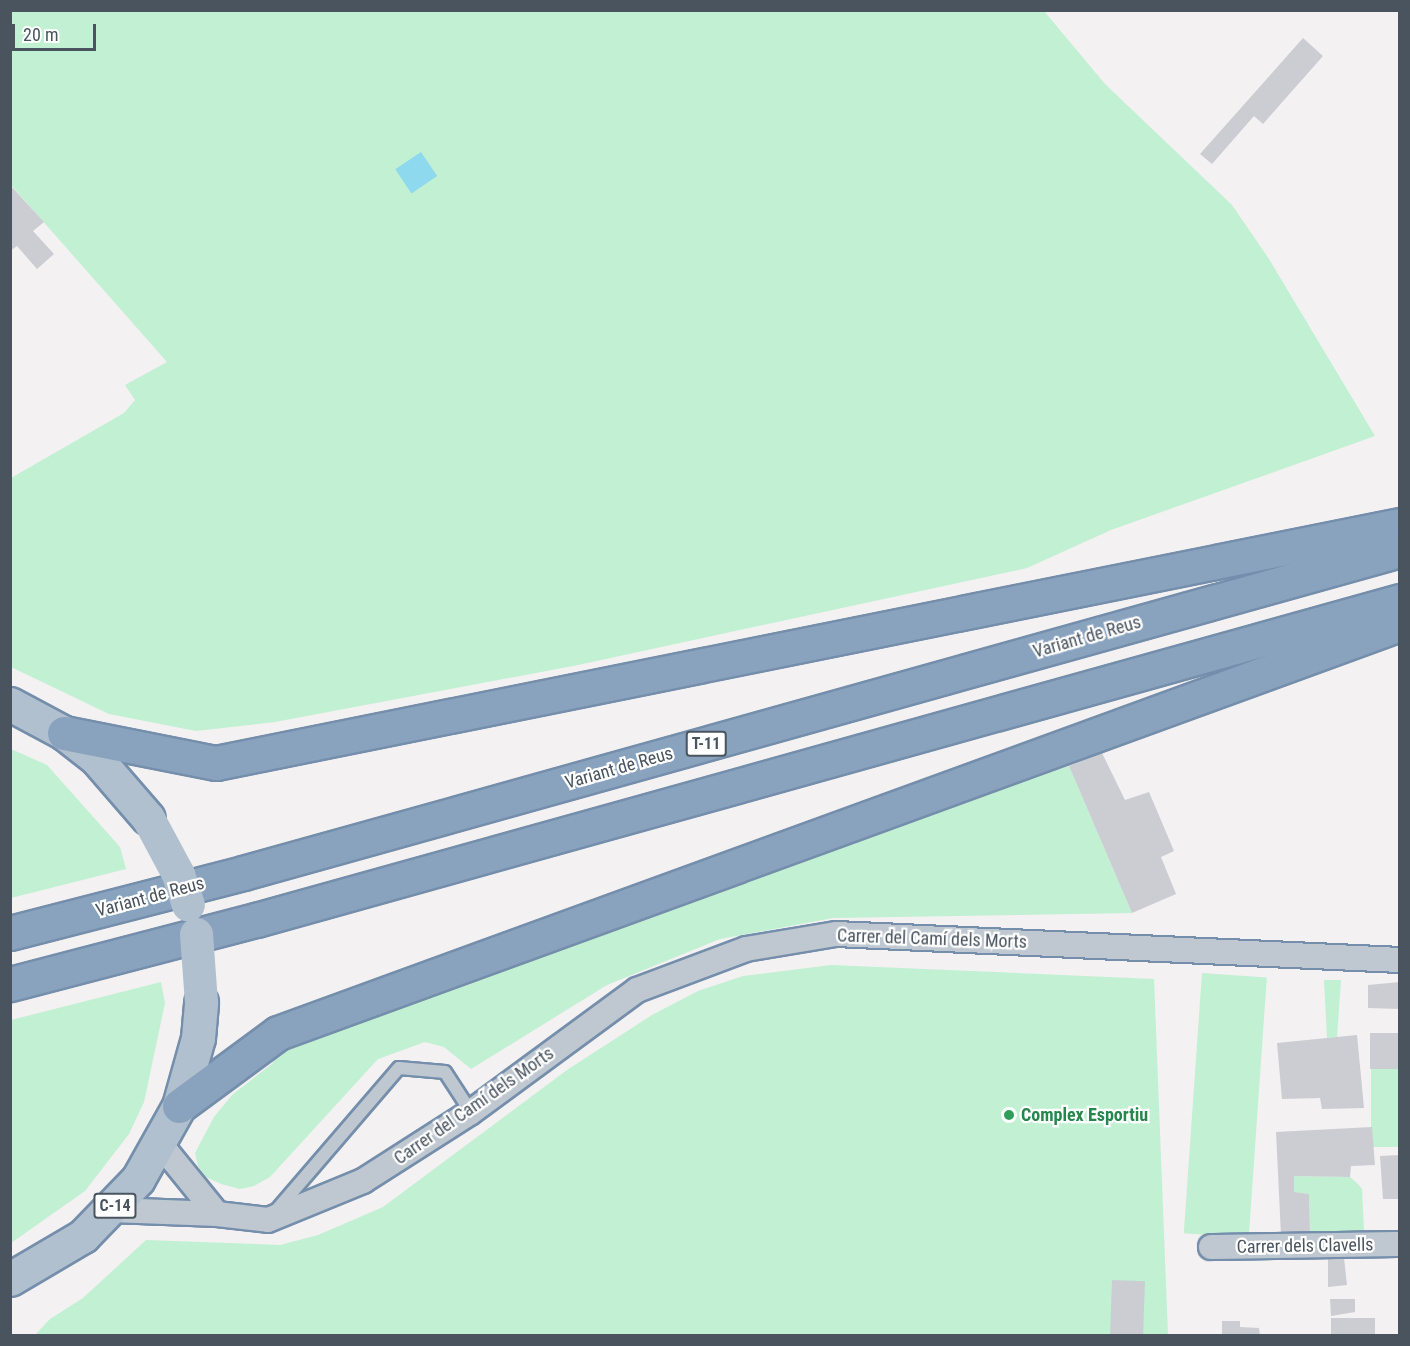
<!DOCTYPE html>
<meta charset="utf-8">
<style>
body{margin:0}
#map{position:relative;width:1410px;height:1346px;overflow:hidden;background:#f3f1f1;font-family:"Roboto Condensed",sans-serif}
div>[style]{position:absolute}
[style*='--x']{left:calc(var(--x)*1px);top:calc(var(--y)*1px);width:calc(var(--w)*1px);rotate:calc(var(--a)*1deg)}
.green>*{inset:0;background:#c1f0d3;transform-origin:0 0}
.water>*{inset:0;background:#8ed9ed;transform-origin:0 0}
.building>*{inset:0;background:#cbcdd3;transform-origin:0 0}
.roads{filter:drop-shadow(2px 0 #748eab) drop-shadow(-2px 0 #748eab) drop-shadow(0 2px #748eab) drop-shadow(0 -2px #748eab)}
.service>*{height:12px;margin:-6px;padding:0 6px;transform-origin:6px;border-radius:6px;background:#bfc8d0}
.minor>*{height:24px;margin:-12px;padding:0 12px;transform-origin:12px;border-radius:12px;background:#bfc8d0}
.primary>*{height:33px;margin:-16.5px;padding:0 16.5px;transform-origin:16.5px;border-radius:16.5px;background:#b1c0cf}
.motorway>*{height:33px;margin:-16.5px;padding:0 16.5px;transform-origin:16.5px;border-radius:16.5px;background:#89a3bf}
.primary-bridge>*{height:33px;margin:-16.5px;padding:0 16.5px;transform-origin:16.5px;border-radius:16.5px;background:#b1c0cf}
.dots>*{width:16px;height:16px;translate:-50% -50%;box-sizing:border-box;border:3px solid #fff;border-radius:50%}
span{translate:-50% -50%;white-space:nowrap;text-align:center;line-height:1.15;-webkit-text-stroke:4.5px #fff;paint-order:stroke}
.shield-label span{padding:2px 4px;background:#fff;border:2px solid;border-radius:4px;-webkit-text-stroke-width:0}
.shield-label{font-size:16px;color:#49545f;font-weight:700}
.street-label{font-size:18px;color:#49545f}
.leisure-label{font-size:18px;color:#27864d;font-weight:700}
.left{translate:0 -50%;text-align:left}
.frame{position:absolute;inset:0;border:12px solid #49545f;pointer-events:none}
.scale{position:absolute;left:12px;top:24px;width:84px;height:27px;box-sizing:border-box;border:3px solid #49545f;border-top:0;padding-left:8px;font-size:18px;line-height:21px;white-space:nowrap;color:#49545f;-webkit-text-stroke:4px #fff;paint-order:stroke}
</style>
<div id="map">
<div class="green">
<div style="clip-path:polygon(11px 11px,1044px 11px,1105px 84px,1232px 205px,1269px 259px,1375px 436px,1111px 530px,1027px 568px,578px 665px,275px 722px,196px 731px,109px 714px,11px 667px,11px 478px,124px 413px,135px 400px,125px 385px,167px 362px,11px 185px)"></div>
<div style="clip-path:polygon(11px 749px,47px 765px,120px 847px,126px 869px,11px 898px)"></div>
<div style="clip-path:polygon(1069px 766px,1132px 913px,833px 918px,720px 939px,607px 985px,471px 1069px,444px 1047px,425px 1042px,378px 1059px,270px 1177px,254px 1186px,240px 1189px,221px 1184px,206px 1177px,198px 1166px,195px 1153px,214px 1117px,232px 1095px,273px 1063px,275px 1051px,955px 802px)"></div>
<div style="clip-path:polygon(831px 965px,1154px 979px,1168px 1335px,34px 1336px,50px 1319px,83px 1298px,146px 1240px,280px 1245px,318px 1235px,383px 1207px,567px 1070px,652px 1015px,698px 991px,743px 976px)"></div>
<div style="left:1202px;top:973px;width:65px;height:261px;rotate:4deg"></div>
<div style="clip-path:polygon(1324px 980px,1341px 980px,1337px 1037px,1327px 1038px)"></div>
<div style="clip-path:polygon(161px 982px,165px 1003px,144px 1102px,129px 1134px,85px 1191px,11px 1243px,11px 1020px)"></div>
<div style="left:1399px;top:1068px;width:79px;height:28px;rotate:90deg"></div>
<div style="clip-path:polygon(1294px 1176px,1350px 1177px,1358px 1184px,1362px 1189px,1364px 1231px,1310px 1233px,1309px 1194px,1294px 1192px)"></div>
</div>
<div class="water">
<div style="left:421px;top:152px;width:29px;height:31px;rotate:56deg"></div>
</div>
<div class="building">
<div style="clip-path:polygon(1303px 38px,1323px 56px,1263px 124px,1254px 116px,1212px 164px,1200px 154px)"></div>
<div style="clip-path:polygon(10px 185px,44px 222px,33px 231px,54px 254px,37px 269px,17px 246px,10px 251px)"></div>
<div style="clip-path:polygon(1102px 753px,1125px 800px,1149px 792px,1174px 851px,1161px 857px,1176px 894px,1132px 913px,1069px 766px)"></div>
<div style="clip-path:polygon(1400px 982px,1400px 1009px,1368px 1008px,1368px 985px)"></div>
<div style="left:1370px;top:1033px;width:30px;height:36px"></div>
<div style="clip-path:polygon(1357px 1035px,1364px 1108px,1322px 1109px,1320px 1098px,1282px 1099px,1277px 1043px)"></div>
<div style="clip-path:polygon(1372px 1127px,1375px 1165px,1351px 1166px,1350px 1177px,1294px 1176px,1294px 1192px,1309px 1194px,1310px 1233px,1281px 1235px,1276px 1132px)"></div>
<div style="clip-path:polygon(1400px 1155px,1400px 1199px,1383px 1199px,1380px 1156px)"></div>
<div style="clip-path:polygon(1344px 1258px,1347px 1285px,1328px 1287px,1328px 1259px)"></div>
<div style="left:1112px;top:1280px;width:33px;height:56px;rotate:2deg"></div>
<div style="clip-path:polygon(1330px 1299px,1355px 1299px,1355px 1312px,1331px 1316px)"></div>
<div style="left:1375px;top:1318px;width:18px;height:44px;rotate:90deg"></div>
<div style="clip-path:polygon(1222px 1321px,1240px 1321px,1240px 1327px,1259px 1328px,1260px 1336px,1222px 1336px)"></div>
</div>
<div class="roads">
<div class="service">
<div style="--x:275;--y:1212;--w:190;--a:-49.3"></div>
<div style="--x:399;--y:1068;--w:46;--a:5"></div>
<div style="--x:445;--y:1072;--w:48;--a:57"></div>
</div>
<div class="minor">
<div style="--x:161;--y:1145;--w:89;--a:50.9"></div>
<div style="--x:112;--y:1210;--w:105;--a:2.2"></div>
<div style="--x:217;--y:1214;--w:51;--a:6.7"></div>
<div style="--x:268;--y:1220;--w:103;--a:-22.3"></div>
<div style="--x:363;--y:1181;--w:128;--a:-32.6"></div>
<div style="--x:471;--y:1112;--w:206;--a:-36.3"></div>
<div style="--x:637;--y:990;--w:116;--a:-20.6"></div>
<div style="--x:746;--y:949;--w:91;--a:-9.5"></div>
<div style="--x:836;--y:934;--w:565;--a:2.64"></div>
<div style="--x:1211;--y:1247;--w:189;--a:-0.9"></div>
</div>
<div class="primary">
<div style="--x:10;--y:704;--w:61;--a:28.2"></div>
<div style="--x:64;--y:733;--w:41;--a:38"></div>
<div style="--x:96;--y:758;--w:79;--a:49.1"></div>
<div style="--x:10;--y:1279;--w:85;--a:-30.5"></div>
<div style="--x:83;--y:1236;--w:79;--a:-46"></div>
<div style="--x:138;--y:1179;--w:84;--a:-60.7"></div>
<div style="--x:179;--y:1106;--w:71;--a:-74.4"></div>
<div style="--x:198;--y:1038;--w:36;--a:-85"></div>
</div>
<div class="motorway">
<div style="--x:64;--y:733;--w:155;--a:11.2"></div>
<div style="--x:216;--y:763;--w:1208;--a:-11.37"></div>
<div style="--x:10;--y:933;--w:241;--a:-14.4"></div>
<div style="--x:243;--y:873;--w:1201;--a:-15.6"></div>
<div style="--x:10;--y:984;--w:254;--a:-14.6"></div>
<div style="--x:256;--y:920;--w:1188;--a:-15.58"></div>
<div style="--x:179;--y:1106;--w:123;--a:-36.4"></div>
<div style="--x:278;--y:1033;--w:1194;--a:-20.03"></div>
</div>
</div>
<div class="primary-bridge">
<div style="--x:148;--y:818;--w:64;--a:61.8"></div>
<div style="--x:178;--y:874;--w:32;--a:72"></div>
<div style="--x:196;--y:934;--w:68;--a:85.8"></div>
</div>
<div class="dots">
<div style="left:1009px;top:1115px;background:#2e9e5b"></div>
</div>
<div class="shield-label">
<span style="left:706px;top:744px">T-11</span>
<span style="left:115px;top:1206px">C-14</span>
</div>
<div class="street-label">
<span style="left:1087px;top:637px;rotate:-16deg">Variant de Reus</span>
<span style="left:619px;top:768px;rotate:-16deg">Variant de Reus</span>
<span style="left:150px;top:897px;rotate:-15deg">Variant de Reus</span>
<span style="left:932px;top:939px;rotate:2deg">Carrer del Camí dels Morts</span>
<span style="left:474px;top:1106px;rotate:-35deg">Carrer del Camí dels Morts</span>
<span style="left:1305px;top:1246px;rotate:-1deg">Carrer dels Clavells</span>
</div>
<div class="leisure-label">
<span class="left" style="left:1021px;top:1115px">Complex Esportiu</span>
</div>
<div class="frame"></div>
<div class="scale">20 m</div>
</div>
